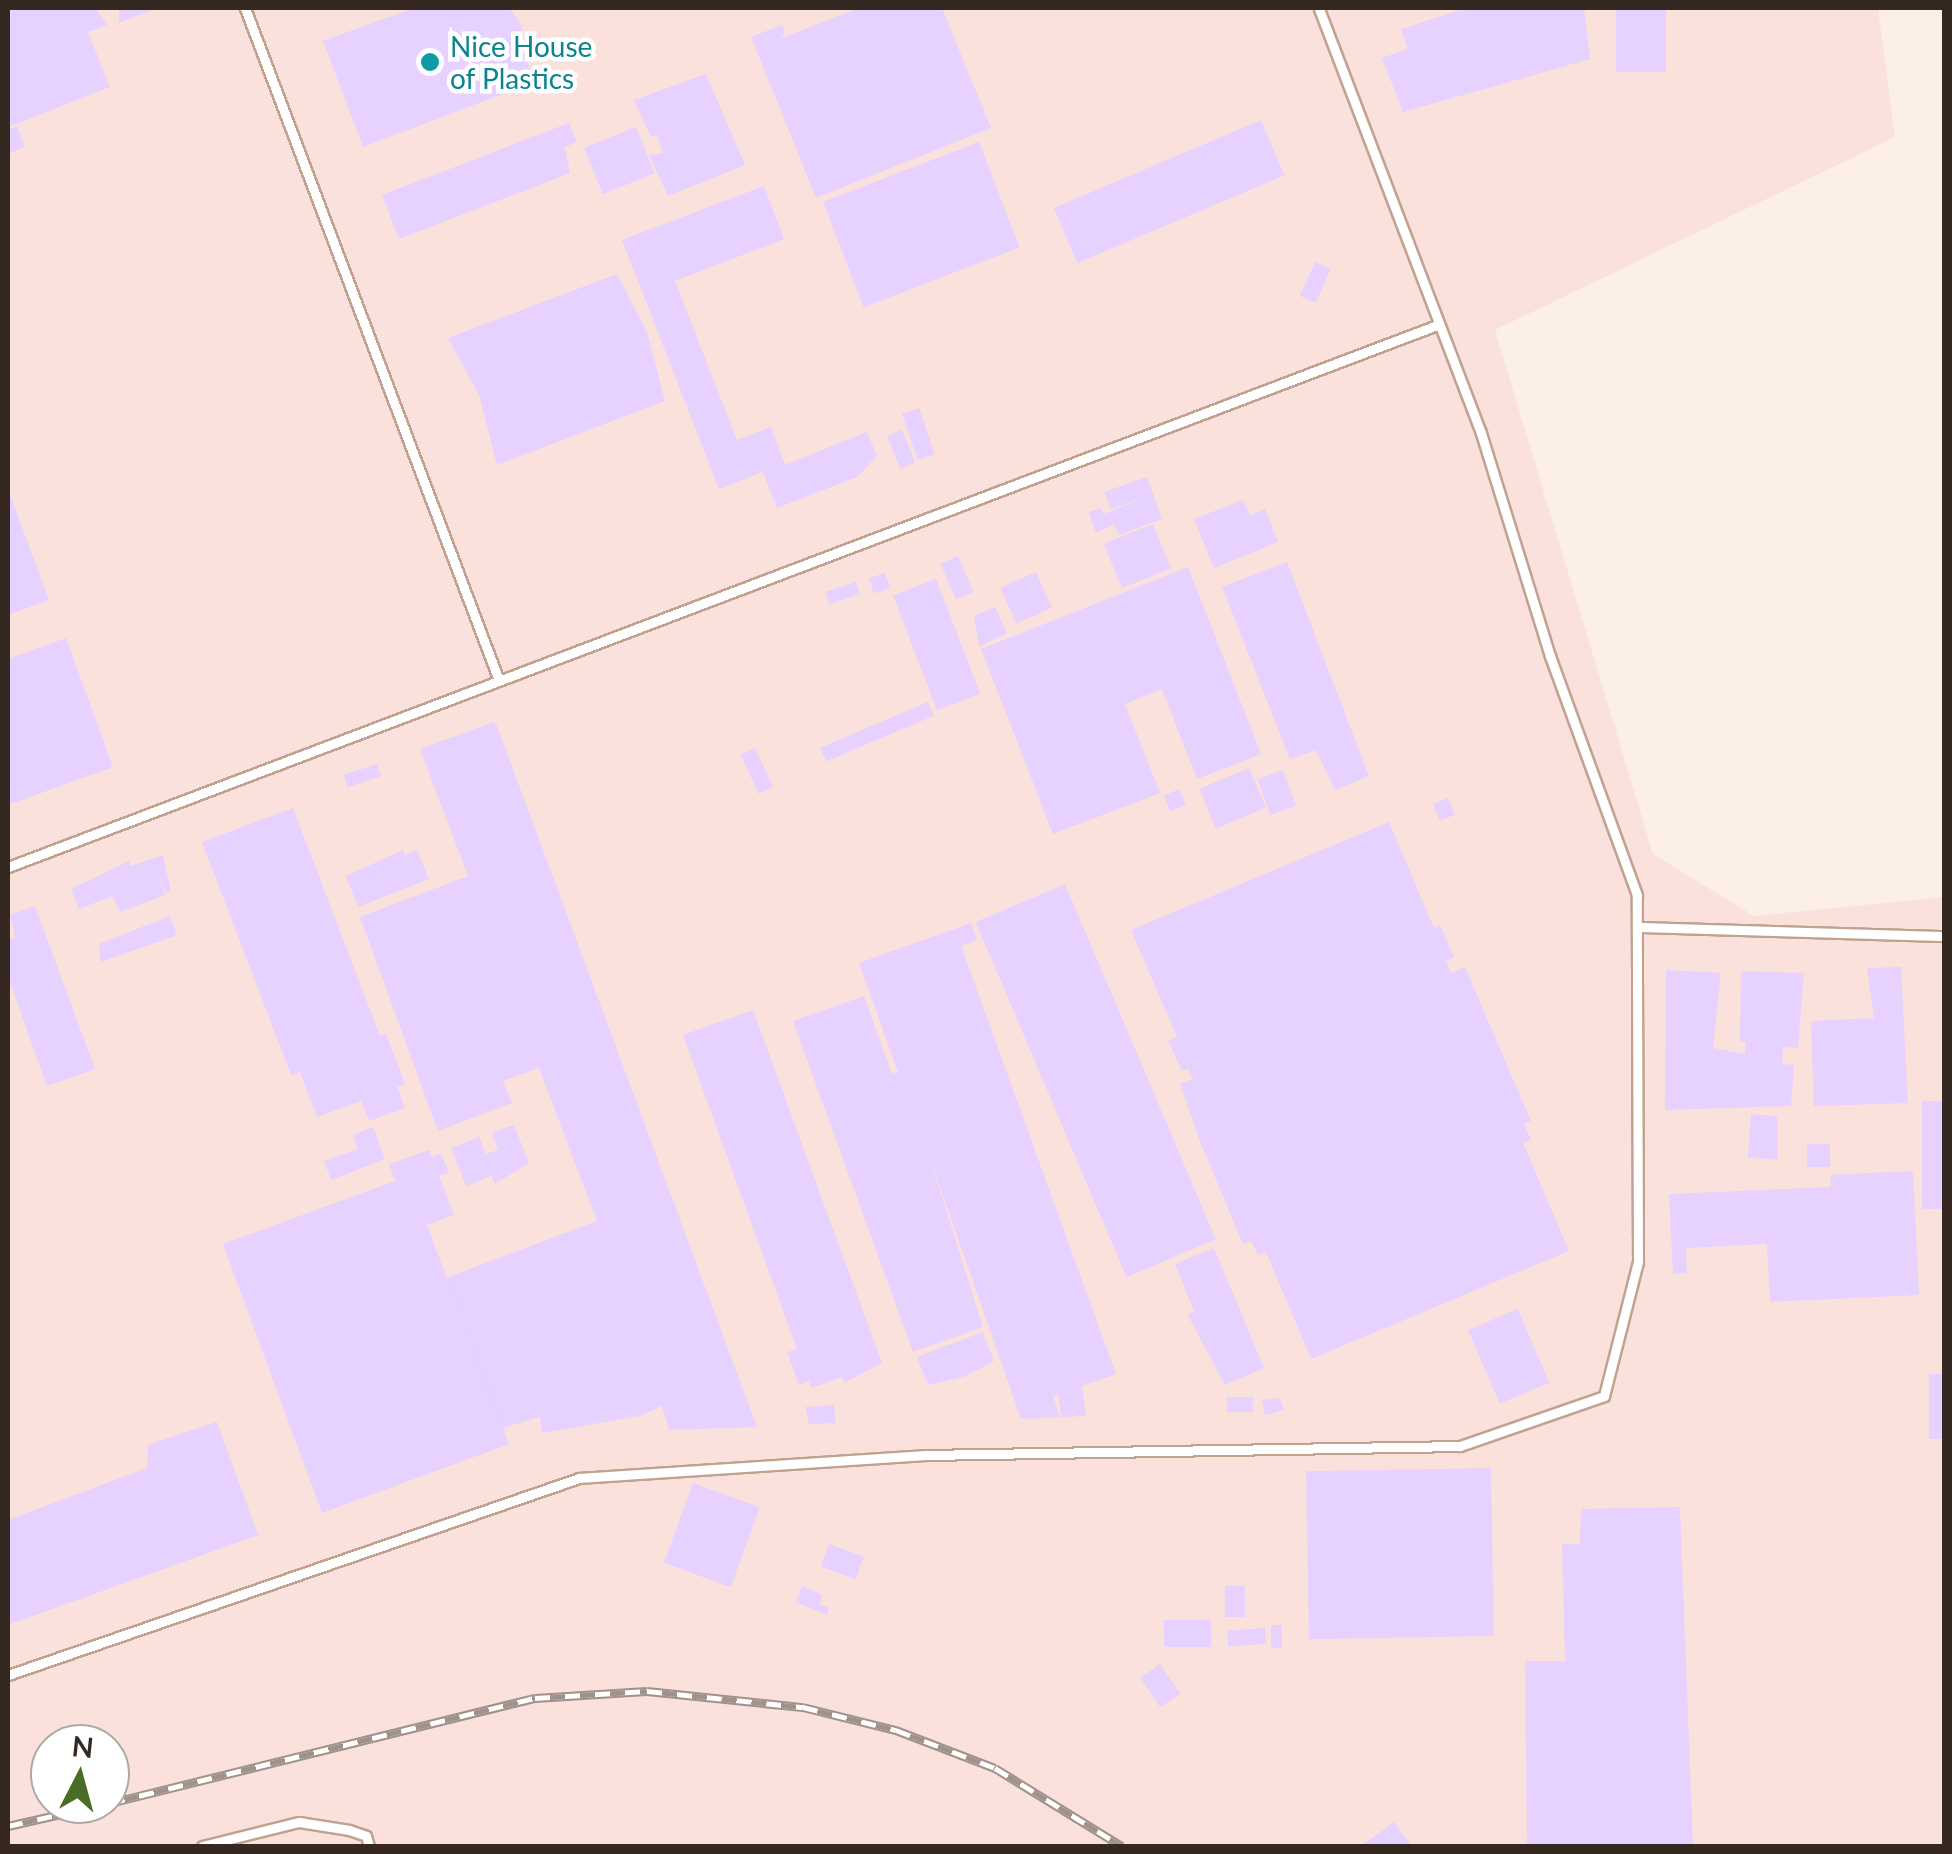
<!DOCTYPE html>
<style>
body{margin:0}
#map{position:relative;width:1952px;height:1854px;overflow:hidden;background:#fcefe7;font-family:Lato,sans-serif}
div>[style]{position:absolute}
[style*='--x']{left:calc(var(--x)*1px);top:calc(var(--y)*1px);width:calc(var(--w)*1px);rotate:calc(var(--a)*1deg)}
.industrial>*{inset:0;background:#fbe1dc}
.building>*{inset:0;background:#e7d1fe;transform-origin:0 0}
.roads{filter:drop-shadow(2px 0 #c0a28e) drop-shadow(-2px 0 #c0a28e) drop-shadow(0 2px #c0a28e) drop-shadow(0 -2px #c0a28e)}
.service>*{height:9px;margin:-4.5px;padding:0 4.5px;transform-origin:4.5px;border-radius:4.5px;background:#fff}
.rail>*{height:9px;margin-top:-4.5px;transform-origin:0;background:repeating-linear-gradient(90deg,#fff 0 15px,#9f928a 0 30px);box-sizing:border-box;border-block:2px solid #9f928a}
.dots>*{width:28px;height:28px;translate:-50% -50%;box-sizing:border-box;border:5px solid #fff;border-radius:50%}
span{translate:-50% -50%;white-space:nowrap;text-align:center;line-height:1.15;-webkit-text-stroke:9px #fff;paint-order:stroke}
.culture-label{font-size:28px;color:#0d838f}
.left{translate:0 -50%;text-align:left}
.frame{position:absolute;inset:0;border:10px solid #342820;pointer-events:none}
.north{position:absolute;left:30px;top:1724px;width:100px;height:100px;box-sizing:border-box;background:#fff;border:2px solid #aea9a6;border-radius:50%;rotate:6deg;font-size:28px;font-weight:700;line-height:40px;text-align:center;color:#342820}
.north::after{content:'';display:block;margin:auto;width:35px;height:45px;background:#4a6d25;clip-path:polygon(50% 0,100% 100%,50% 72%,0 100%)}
</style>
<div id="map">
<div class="industrial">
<div style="clip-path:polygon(evenodd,8px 8px,1878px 8px,1895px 137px,1495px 330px,1653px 854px,1754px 916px,1944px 897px,1944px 1846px,8px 1846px,8px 8px,50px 1744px,110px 1744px,110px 1804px,50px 1804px,50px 1744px)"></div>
</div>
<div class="building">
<div style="clip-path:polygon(8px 8px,95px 8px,107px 25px,88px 32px,110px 87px,8px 127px)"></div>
<div style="clip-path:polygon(119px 8px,156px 8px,119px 23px)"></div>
<div style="clip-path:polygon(414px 8px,510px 8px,522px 27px,532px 83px,363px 147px,323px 41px)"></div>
<div style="clip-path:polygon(859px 8px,942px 8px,991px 128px,816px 198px,751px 37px,782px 25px,785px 34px,779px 39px)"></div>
<div style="clip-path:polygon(1467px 8px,1584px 8px,1590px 59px,1403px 112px,1382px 58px,1408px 49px,1401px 29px)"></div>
<div style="left:1616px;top:8px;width:50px;height:64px"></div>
<div style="clip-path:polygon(706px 74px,745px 165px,668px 196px,649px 155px,663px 153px,657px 135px,651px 137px,634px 100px)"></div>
<div style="left:1261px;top:120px;width:60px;height:225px;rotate:67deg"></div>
<div style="clip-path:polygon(569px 123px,577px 142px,565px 147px,570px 173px,399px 239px,382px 195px)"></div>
<div style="clip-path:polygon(17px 126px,25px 147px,8px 154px,8px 130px)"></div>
<div style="left:636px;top:127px;width:50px;height:56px;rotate:68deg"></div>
<div style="left:979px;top:142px;width:113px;height:167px;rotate:69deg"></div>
<div style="clip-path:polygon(764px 186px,784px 239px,675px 281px,737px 440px,771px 427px,785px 465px,867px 432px,877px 456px,857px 477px,777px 508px,763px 472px,719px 489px,622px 240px)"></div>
<div style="left:1315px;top:262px;width:17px;height:37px;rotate:24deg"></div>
<div style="clip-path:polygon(617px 274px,647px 332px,665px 401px,497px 465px,479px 395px,448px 338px)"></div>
<div style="left:919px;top:408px;width:49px;height:18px;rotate:71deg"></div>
<div style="left:902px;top:430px;width:35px;height:16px;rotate:68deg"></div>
<div style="clip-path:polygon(1147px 477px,1162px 519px,1119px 535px,1114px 524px,1096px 533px,1089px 512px,1101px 508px,1103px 514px,1149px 496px,1111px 509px,1104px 492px)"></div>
<div style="clip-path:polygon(8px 489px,49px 600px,8px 615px)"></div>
<div style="clip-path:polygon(1243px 500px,1250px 515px,1265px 509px,1278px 542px,1214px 568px,1194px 519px)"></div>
<div style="left:1153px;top:524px;width:48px;height:53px;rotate:68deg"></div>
<div style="left:958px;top:556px;width:39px;height:19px;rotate:67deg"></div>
<div style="clip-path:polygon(1287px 562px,1369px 776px,1335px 790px,1316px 750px,1290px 759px,1222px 587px)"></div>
<div style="clip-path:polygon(1188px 567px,1261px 754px,1197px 779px,1162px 689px,1125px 704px,1160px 793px,1053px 834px,981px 649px)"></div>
<div style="left:1036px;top:572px;width:39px;height:39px;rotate:66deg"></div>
<div style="left:885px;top:573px;width:16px;height:17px;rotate:72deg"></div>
<div style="left:936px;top:579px;width:123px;height:46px;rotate:69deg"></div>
<div style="left:856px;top:582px;width:13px;height:32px;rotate:72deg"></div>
<div style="clip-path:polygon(995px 607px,1007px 633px,979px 647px,974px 616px)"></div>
<div style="clip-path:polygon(66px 638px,113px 767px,8px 805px,8px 659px)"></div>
<div style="left:928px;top:702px;width:15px;height:117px;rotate:67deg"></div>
<div style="clip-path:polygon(494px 722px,497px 726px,757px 1427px,669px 1430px,662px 1406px,640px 1416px,542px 1433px,540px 1417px,502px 1428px,446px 1278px,597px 1221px,539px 1068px,503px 1081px,512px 1103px,438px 1131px,360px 917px,468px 876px,420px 749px)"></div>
<div style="left:755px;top:748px;width:43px;height:16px;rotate:65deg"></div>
<div style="left:377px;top:764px;width:13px;height:35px;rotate:72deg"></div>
<div style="left:1249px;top:768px;width:43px;height:54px;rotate:67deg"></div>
<div style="left:1283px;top:770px;width:38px;height:27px;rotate:70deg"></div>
<div style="left:1179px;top:789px;width:17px;height:17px;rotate:66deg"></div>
<div style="left:1448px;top:798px;width:18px;height:16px;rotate:68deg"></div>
<div style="clip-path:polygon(293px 808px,380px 1036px,386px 1034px,405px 1084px,397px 1087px,405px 1108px,369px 1121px,361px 1101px,317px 1117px,300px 1072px,291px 1075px,202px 842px)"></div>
<div style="clip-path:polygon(1389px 822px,1434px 928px,1440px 925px,1454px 957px,1446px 961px,1451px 973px,1465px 967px,1531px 1121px,1524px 1123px,1531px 1140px,1523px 1143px,1569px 1251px,1311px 1359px,1266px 1252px,1258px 1255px,1251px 1241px,1243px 1244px,1199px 1139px,1180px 1084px,1193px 1079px,1188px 1069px,1182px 1071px,1168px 1040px,1177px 1037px,1131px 930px)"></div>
<div style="clip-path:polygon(403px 850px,405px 855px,417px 850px,429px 879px,358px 907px,346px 876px)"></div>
<div style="clip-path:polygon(163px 855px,171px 891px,166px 893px,158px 876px,165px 895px,120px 912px,113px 896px,79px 909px,71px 889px,129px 861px,131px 866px)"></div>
<div style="left:1065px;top:884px;width:386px;height:97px;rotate:67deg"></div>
<div style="clip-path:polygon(35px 906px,95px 1069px,47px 1086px,8px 977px,8px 940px,15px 938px,10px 915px)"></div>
<div style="clip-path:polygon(170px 916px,177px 935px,101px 962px,99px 944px)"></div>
<div style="clip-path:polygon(971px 923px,977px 940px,961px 946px,1116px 1374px,1082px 1386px,1086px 1416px,1061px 1417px,1058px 1394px,1053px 1396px,1060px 1417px,1021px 1419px,928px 1153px,983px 1327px,913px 1352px,793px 1021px,864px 996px,892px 1074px,898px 1072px,859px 963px)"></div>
<div style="clip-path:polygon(1901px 967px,1908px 1103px,1814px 1106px,1811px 1021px,1874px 1018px,1867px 968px)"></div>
<div style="clip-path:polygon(1666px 970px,1721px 973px,1713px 1048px,1745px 1054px,1746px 1042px,1740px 1041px,1741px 971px,1804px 973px,1798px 1048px,1783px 1047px,1782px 1064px,1794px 1065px,1791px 1106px,1665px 1110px)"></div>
<div style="clip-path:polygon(753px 1010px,882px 1363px,844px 1383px,842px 1377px,811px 1388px,809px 1381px,799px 1385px,787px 1352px,797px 1349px,683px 1035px)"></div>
<div style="left:1922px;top:1101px;width:22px;height:108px"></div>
<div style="clip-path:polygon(1751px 1114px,1777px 1116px,1778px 1160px,1748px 1157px)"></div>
<div style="clip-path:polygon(514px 1125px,529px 1163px,495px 1184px,491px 1176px,466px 1186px,451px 1148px,479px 1137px,486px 1154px,498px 1150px,492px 1133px)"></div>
<div style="clip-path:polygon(373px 1127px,385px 1159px,331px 1180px,324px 1161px,358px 1149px,353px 1135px)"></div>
<div style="left:1807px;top:1144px;width:23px;height:23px"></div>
<div style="clip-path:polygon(429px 1150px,432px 1157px,441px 1153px,449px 1173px,439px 1176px,454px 1215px,427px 1225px,509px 1444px,322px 1513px,223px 1244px,395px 1181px,389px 1164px)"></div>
<div style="clip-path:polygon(1913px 1171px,1919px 1295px,1770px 1302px,1767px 1244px,1686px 1248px,1687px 1273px,1673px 1274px,1669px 1194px,1831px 1187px,1830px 1175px)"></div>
<div style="clip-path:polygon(1214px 1248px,1264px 1368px,1225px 1385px,1187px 1314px,1194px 1312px,1175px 1264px)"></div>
<div style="left:1518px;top:1309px;width:80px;height:54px;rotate:67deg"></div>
<div style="clip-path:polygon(983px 1332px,994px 1361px,966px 1376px,928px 1385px,917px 1357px)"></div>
<div style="left:1929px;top:1374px;width:15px;height:65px"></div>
<div style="left:1227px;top:1397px;width:26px;height:15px"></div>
<div style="clip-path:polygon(1280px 1398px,1284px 1410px,1265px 1415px,1262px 1400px)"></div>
<div style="clip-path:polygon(834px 1405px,836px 1423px,809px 1424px,805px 1407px)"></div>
<div style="clip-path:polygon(217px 1422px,258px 1535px,8px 1625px,8px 1520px,147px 1468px,148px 1445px)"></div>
<div style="left:1491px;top:1468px;width:168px;height:185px;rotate:89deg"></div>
<div style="left:693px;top:1483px;width:71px;height:85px;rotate:20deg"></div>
<div style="clip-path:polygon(1680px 1507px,1693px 1846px,1527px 1846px,1525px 1661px,1565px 1661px,1562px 1544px,1580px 1544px,1581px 1509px)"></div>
<div style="left:829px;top:1544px;width:37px;height:24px;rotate:20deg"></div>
<div style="clip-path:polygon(802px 1586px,823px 1595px,819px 1604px,829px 1608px,827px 1615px,796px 1602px)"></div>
<div style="left:1225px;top:1586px;width:20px;height:31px"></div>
<div style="left:1164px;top:1620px;width:47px;height:27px"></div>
<div style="left:1271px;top:1625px;width:11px;height:23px"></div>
<div style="left:1265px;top:1628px;width:16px;height:38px;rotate:86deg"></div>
<div style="left:1160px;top:1664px;width:36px;height:24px;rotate:56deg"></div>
<div style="clip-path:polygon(1394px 1822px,1412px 1846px,1361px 1846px)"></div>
</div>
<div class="roads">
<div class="service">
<div style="--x:245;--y:8;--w:716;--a:69.31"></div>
<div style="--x:8;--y:867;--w:1528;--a:-20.77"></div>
<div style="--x:1637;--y:927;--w:307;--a:1.7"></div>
<div style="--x:8;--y:1675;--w:604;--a:-19.03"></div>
<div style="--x:579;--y:1478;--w:347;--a:-3.8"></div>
<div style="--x:925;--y:1455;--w:535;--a:-0.96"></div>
<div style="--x:1460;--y:1446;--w:152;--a:-19.1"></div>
<div style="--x:1604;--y:1396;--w:138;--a:-75.8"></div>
<div style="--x:1638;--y:1262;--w:367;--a:-90.2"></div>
<div style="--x:1637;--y:895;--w:254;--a:-110"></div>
<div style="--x:1550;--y:656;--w:233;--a:-107.2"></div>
<div style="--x:1481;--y:433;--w:455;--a:-110.9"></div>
<div style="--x:202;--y:1846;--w:100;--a:-13.9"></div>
<div style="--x:299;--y:1822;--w:51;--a:9.1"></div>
<div style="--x:349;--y:1830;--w:18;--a:19"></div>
<div style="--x:366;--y:1836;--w:10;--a:73"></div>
</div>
</div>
<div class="rail">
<div style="--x:110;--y:1803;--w:438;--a:-13.9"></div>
<div style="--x:535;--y:1698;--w:112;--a:-3.6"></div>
<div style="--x:647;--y:1691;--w:157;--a:5.9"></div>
<div style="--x:803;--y:1707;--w:96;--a:13.9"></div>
<div style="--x:896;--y:1730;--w:106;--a:21"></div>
<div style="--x:995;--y:1768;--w:149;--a:31.6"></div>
<div style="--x:8;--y:1826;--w:99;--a:-12.8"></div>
</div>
<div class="dots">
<div style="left:430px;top:62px;background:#0f9aa8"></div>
</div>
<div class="culture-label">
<span class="left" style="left:450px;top:62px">Nice House<br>of Plastics</span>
</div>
<div class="frame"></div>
<div class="north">N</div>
</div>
